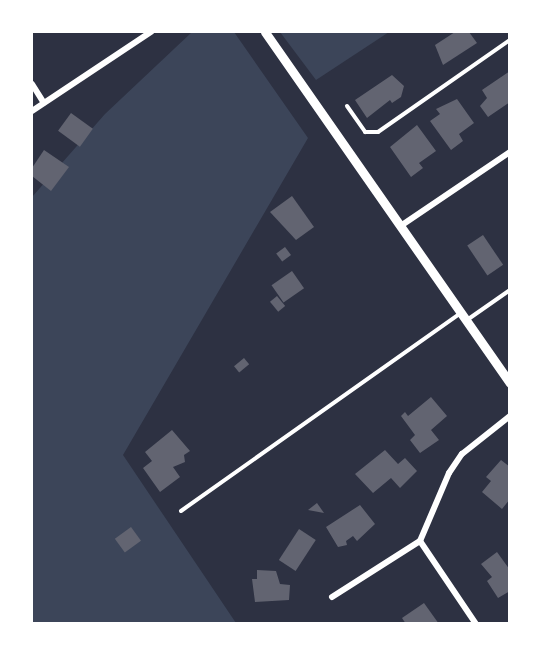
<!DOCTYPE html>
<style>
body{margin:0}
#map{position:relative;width:541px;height:655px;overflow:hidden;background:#2d3142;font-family:"PT Sans Narrow",sans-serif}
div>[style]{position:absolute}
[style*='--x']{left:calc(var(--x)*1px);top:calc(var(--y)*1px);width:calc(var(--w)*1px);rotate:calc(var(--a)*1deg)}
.green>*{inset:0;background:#3c4559}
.building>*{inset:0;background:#626471;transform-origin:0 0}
.service>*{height:4px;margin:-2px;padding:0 2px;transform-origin:2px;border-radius:2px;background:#fff}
.minor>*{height:6px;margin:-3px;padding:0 3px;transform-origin:3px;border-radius:3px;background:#fff}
.tertiary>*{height:9px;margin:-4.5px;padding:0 4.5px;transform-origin:4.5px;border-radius:4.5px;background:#fff}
span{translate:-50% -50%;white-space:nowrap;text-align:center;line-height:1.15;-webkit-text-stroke:6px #fff;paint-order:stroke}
.frame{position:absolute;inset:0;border:33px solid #fff;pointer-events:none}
</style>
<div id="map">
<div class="green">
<div style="clip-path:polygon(192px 32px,234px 32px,308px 138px,123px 455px,236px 623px,32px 624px,32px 197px,105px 114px)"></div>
<div style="clip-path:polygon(280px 32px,389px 32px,316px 80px)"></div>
</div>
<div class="building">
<div style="clip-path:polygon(455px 32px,469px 32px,477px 43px,443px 65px,435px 45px)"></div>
<div style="clip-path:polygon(510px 71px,510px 102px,488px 117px,480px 106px,487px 98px,482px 90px)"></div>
<div style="clip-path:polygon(392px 75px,404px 86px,401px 97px,392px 103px,390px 100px,367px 118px,355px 100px)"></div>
<div style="clip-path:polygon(457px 99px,474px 123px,459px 134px,463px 141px,451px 150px,430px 121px,440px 114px,436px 109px)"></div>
<div style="left:71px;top:113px;width:27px;height:22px;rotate:36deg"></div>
<div style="clip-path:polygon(417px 125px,436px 151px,419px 163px,423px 168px,411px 177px,390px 147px)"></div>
<div style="clip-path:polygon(44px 150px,69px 167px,51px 191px,32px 176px,32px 168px)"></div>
<div style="clip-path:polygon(292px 196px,314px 227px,296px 240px,270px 212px)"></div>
<div style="left:483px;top:235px;width:36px;height:19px;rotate:56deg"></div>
<div style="left:285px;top:247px;width:10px;height:11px;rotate:53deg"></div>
<div style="left:292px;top:271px;width:21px;height:25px;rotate:55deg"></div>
<div style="left:277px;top:296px;width:13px;height:9px;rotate:51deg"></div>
<div style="left:244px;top:358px;width:8px;height:13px;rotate:50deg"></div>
<div style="clip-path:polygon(431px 397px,447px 416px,431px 430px,439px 440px,420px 453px,410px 440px,415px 435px,401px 416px,405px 412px,408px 416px)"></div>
<div style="clip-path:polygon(172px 430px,190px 451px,184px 455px,185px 462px,173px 467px,180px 477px,160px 492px,143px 468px,152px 461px,145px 452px)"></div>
<div style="clip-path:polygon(385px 450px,398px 464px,405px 458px,417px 471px,400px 488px,391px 478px,373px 493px,355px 474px)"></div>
<div style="clip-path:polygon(501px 460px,510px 467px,510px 499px,502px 509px,482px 492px,491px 481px,486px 477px)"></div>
<div style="clip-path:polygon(317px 503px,324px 513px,308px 510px)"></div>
<div style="clip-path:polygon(360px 505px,375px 524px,357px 541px,353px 536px,346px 541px,347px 545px,338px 547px,326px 527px)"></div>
<div style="left:131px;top:527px;width:17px;height:20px;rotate:54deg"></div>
<div style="left:299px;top:529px;width:20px;height:37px;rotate:33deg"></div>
<div style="clip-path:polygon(497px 552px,510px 570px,510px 591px,498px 598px,487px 581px,492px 577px,481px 564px)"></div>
<div style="clip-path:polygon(257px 570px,276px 571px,280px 584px,290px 585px,289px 600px,255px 602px,252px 579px,257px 579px)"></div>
<div style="clip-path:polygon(424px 603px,439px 624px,406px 624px,402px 618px)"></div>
</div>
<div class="service">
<div style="--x:347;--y:106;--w:32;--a:55"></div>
<div style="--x:365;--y:132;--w:13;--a:0"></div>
<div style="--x:378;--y:132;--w:161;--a:-34.9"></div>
<div style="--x:467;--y:320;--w:52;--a:-34.9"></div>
<div style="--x:181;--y:511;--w:343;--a:-35.3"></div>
</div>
<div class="minor">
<div style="--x:32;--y:84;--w:22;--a:58"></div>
<div style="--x:32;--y:111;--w:143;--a:-33.6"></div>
<div style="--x:402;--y:225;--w:130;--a:-34.1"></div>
<div style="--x:420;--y:541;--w:100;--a:56"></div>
<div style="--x:332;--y:597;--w:104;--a:-32.5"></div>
<div style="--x:420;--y:541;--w:74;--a:-66.9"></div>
<div style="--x:449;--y:473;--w:23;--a:-56"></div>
<div style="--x:462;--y:454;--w:61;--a:-38.4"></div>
</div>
<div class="tertiary">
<div style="--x:265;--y:32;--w:428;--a:55.1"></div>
</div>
<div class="frame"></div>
</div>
